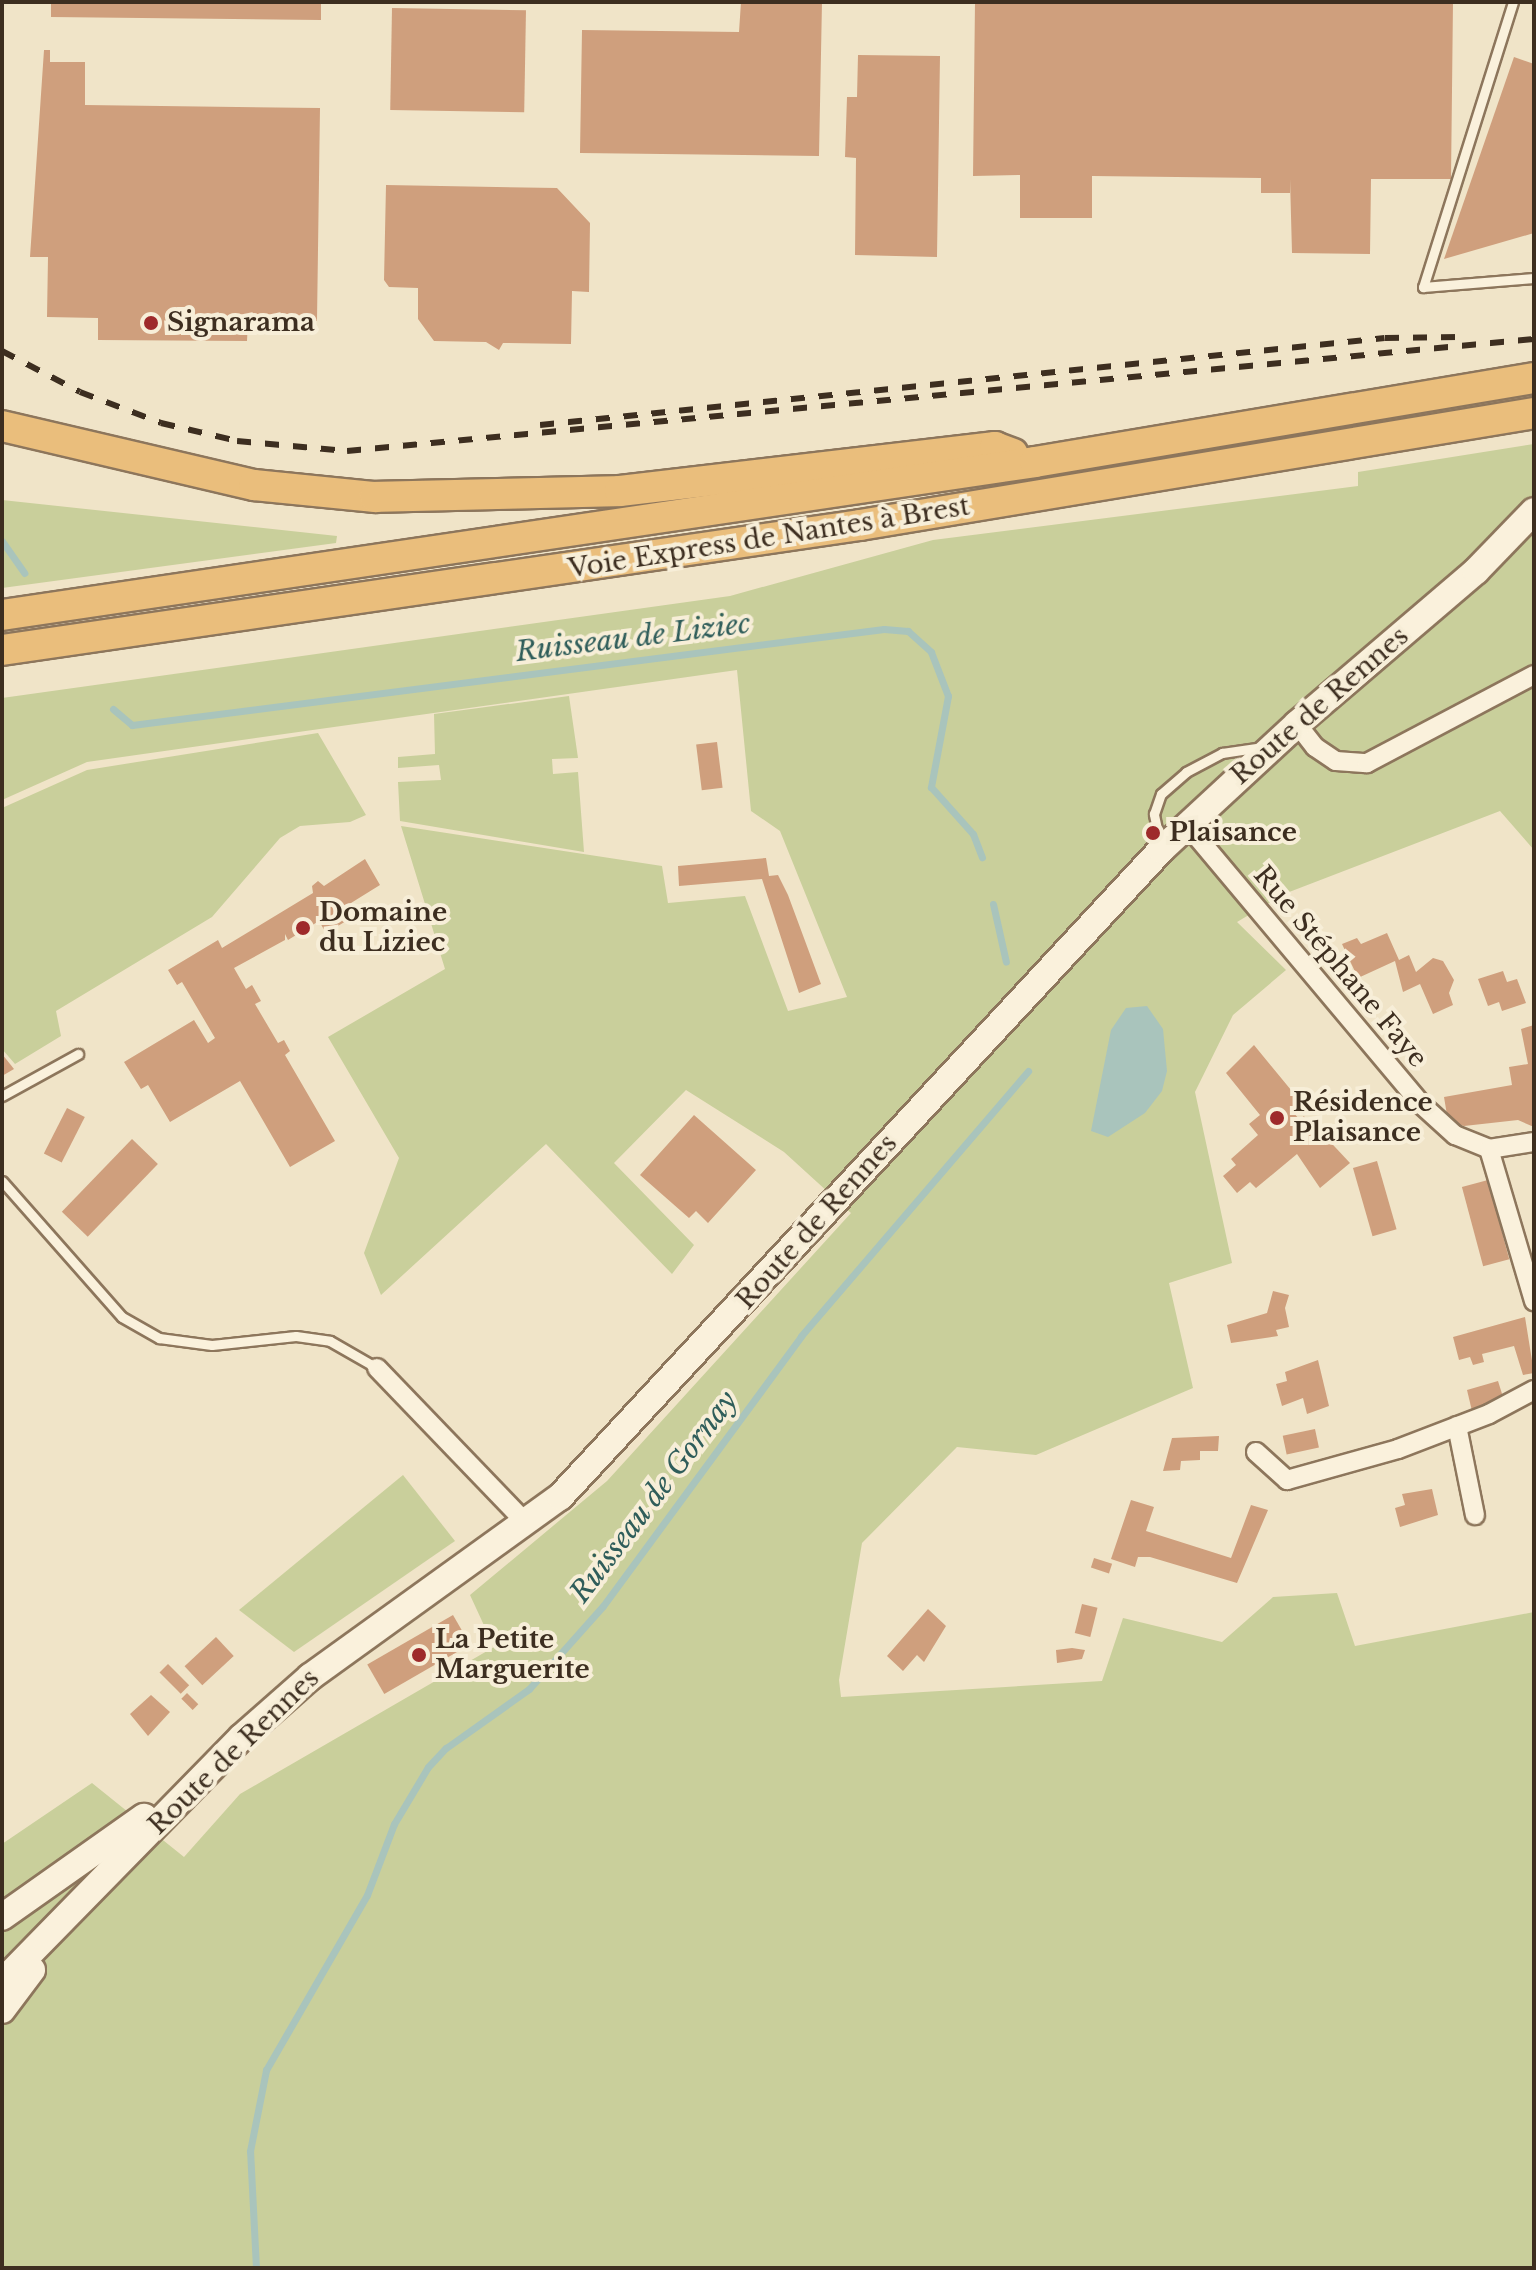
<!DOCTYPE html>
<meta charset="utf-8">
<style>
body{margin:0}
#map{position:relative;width:1536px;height:2270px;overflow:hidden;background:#f0e4c8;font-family:"Libre Baskerville",serif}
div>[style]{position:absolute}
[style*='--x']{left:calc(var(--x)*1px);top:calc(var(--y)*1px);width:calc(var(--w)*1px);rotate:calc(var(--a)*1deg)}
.green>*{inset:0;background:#c9cf9b}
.water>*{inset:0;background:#a9c4bc}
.stream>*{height:7px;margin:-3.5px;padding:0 3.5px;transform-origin:3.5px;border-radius:3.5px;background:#a9c4bc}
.building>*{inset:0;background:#cf9f7d;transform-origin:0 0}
.roads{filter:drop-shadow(2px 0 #8d765c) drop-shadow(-2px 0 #8d765c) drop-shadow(0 2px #8d765c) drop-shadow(0 -2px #8d765c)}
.service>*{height:9px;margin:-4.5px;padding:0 4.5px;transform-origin:4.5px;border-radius:4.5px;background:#faf1dc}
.minor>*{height:18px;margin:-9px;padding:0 9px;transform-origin:9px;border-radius:9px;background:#faf1dc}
.secondary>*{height:26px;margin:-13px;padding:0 13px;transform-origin:13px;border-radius:13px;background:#faf1dc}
.trunk>*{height:30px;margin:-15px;padding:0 15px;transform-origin:15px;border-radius:15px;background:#eabe7c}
.rail>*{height:6px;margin-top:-3px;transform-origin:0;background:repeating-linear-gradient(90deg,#3d2e20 0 14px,transparent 0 28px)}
.dots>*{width:22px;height:22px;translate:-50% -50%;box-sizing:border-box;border:4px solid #f7eed8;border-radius:50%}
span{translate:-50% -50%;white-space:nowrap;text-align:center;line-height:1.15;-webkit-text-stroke:8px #f7eed8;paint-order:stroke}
.poi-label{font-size:26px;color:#3d2e20;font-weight:700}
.left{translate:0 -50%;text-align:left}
.street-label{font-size:26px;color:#3d2e20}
.water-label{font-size:28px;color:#2f5d5a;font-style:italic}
.frame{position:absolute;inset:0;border:4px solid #3d2e20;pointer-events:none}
</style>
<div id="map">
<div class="green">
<div style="clip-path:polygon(1534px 444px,1534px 850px,1500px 811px,1284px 894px,1237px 922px,1286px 970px,1233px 1015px,1195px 1092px,1232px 1263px,1169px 1283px,1193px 1388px,1036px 1455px,957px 1447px,862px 1543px,839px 1680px,841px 1697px,1102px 1681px,1123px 1618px,1222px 1642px,1273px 1597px,1337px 1593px,1355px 1646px,1534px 1612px,1534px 2268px,2px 2268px,2px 1844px,92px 1783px,184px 1857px,240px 1794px,494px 1647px,470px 1595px,607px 1481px,851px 1213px,784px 1152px,686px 1090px,614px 1163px,694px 1245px,672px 1274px,546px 1144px,381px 1295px,364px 1253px,399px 1158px,328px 1037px,445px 969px,401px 826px,662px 866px,668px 903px,745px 896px,788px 1011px,847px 997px,780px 831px,751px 811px,737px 670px,87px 762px,2px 800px,2px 698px,730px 596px,933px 540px,1358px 486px,1358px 472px)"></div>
<div style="clip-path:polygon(2px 500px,337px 536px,336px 543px,2px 588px)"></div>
<div style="clip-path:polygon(569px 696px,578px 758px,552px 759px,553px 774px,578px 772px,584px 852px,400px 821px,398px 782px,441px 780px,439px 765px,398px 768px,398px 757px,435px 754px,434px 714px)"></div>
<div style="clip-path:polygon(318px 733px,366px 815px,350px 822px,300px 826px,280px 838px,212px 917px,56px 1011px,61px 1036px,15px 1064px,2px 1049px,2px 808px,87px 770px)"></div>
<div style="clip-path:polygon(403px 1475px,455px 1541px,294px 1652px,239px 1610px)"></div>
</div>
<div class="water">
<div style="clip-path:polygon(1147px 1006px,1163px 1029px,1167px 1071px,1162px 1091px,1145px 1113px,1108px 1137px,1091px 1131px,1111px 1030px,1126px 1008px)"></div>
</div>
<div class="stream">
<div style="--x:2;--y:541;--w:39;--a:55"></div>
<div style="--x:113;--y:709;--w:25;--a:40"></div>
<div style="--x:132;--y:725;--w:758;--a:-7.28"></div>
<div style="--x:884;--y:629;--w:24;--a:5"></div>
<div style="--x:908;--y:631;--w:31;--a:42"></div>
<div style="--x:931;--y:652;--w:47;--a:68.9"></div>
<div style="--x:948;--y:696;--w:93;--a:100.6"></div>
<div style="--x:931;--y:787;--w:63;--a:48.2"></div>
<div style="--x:973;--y:834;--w:25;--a:69"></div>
<div style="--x:993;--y:904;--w:59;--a:77.4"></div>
<div style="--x:256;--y:2268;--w:117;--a:-92.9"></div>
<div style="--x:250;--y:2151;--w:83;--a:-78.8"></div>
<div style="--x:266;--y:2070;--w:202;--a:-60"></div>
<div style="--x:367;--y:1895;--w:76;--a:-69.2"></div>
<div style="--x:394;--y:1824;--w:66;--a:-59.2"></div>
<div style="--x:428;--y:1767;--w:26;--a:-47"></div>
<div style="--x:446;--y:1748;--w:102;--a:-35.4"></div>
<div style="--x:529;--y:1689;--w:111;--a:-48.3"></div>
<div style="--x:603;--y:1606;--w:335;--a:-53.7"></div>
<div style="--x:801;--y:1336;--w:349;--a:-49.4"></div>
</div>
<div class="building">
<div style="clip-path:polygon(51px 2px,321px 2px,321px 20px,51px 17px)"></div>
<div style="clip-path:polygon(741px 2px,822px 2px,819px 156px,580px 153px,582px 30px,739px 32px)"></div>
<div style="clip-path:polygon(975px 2px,1453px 2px,1451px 179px,1371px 179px,1370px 254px,1292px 253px,1290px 179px,1290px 193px,1261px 193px,1261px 178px,1092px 176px,1092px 218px,1020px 218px,1020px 175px,973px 176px)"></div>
<div style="left:392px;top:8px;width:134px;height:102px;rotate:1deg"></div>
<div style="clip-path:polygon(44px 50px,50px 50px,50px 62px,85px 62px,85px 105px,320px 108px,317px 321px,248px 320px,247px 341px,98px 340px,98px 318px,47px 317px,48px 257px,30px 257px)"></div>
<div style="clip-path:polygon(858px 55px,940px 56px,937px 257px,855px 255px,856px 158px,845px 157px,847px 97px,857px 97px)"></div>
<div style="clip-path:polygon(1514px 57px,1534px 64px,1534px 233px,1444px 259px)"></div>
<div style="clip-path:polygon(386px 185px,557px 188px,590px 223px,589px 292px,572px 291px,571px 344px,503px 343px,499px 350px,486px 342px,434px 341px,418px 319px,418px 288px,389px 287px,384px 280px)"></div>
<div style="left:717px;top:742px;width:46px;height:21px;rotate:83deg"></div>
<div style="clip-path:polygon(766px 858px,769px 876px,778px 875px,788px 895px,821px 984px,799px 993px,762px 879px,679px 886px,678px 866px)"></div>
<div style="clip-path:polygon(365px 859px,380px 885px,351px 903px,358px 914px,326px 933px,319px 921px,288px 940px,285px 934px,285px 940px,234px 968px,246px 989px,252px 985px,261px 1001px,255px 1004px,278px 1043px,284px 1040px,290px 1051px,285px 1055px,335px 1141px,290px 1167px,240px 1081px,170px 1122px,148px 1085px,141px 1089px,124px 1062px,194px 1020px,208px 1043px,215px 1038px,182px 982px,177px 985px,168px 970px,218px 940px,222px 948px,313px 893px,312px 886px,318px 881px,324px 886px)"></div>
<div style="clip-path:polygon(1387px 933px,1399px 960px,1409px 955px,1416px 972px,1433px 958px,1443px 961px,1454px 980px,1449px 993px,1453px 1005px,1433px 1014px,1420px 984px,1403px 992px,1395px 961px,1358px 978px,1342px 944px,1357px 938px,1361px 944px)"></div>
<div style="clip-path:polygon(1503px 971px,1507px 982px,1517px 979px,1526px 1003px,1502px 1011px,1499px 1002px,1488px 1006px,1478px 979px)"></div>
<div style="clip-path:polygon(1534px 1025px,1534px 1127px,1518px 1120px,1464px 1126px,1448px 1121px,1444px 1097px,1512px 1085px,1509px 1067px,1528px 1064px,1521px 1029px)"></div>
<div style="clip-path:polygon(1254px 1045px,1291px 1090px,1299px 1104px,1292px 1111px,1300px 1120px,1304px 1116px,1314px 1137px,1320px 1131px,1350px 1163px,1320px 1188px,1297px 1154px,1256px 1188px,1250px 1182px,1237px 1193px,1223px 1176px,1236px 1165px,1231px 1159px,1258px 1135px,1249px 1124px,1260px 1115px,1226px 1073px)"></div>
<div style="clip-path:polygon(2px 1054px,14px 1069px,2px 1076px)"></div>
<div style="left:67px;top:1108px;width:20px;height:51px;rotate:27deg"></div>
<div style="clip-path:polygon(694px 1115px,756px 1170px,708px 1223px,696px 1211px,689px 1218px,640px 1175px)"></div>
<div style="left:132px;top:1139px;width:36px;height:101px;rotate:44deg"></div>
<div style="left:1377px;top:1161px;width:71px;height:25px;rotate:74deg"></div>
<div style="left:1488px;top:1180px;width:82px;height:27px;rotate:75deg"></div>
<div style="clip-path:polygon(1273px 1291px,1289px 1295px,1285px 1308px,1289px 1327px,1276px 1330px,1278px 1336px,1231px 1343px,1227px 1325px,1267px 1313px)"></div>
<div style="clip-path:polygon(1525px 1317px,1534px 1373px,1523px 1375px,1514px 1346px,1482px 1354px,1484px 1362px,1473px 1365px,1470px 1357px,1459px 1360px,1453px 1337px)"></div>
<div style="clip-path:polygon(1318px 1360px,1329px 1406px,1307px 1414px,1303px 1398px,1282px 1406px,1276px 1384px,1287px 1381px,1285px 1372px)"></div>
<div style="clip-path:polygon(1498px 1381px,1503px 1397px,1472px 1411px,1467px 1390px)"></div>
<div style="left:1315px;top:1429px;width:19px;height:33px;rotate:78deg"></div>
<div style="clip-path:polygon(1219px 1436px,1218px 1451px,1200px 1451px,1200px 1460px,1181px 1461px,1180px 1470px,1163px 1471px,1172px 1438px)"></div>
<div style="clip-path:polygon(1432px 1489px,1438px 1515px,1400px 1527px,1395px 1508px,1405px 1505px,1402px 1494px)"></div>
<div style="clip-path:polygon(1131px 1500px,1154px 1507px,1146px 1531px,1231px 1558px,1251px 1505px,1268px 1510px,1237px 1583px,1150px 1557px,1138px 1557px,1135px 1567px,1111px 1559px)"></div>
<div style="left:1094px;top:1558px;width:19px;height:10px;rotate:18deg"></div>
<div style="left:1082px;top:1604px;width:16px;height:30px;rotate:14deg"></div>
<div style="clip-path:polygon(928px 1609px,946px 1626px,924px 1662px,917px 1655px,903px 1671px,887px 1656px)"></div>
<div style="left:453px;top:1615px;width:34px;height:99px;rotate:60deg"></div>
<div style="left:216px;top:1637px;width:26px;height:43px;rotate:47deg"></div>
<div style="clip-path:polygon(1056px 1650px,1072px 1648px,1085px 1650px,1082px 1659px,1057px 1663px)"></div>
<div style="left:168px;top:1664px;width:30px;height:12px;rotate:45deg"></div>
<div style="left:187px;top:1693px;width:16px;height:8px;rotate:45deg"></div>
<div style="clip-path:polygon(151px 1695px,170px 1712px,148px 1736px,130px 1714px)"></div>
</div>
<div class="roads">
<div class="service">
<div style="--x:1513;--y:2;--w:299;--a:107.5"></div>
<div style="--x:1423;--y:287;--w:111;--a:-4.6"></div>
<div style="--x:1160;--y:843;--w:30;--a:-102"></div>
<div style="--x:1154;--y:814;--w:21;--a:-71"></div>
<div style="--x:1161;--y:794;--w:33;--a:-41"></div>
<div style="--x:1186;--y:772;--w:41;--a:-27.8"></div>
<div style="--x:1222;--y:753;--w:40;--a:-8.5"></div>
<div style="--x:2;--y:1096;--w:87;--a:-28.9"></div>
<div style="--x:2;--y:1181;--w:181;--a:48.6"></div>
<div style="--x:122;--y:1317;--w:43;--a:29.6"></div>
<div style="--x:159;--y:1338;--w:53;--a:7.5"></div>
<div style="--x:212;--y:1345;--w:84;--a:-6.1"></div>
<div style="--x:296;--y:1336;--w:34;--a:8"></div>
<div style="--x:330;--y:1341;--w:54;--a:29.9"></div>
</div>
<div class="minor">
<div style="--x:1297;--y:724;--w:29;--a:52"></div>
<div style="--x:1315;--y:747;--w:25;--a:34"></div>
<div style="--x:1336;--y:761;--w:31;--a:4"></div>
<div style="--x:1367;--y:763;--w:189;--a:-27.8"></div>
<div style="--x:1187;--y:825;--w:366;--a:50"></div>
<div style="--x:1422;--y:1105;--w:45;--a:42.3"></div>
<div style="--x:1455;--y:1135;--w:37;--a:22"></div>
<div style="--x:1489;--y:1149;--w:159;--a:73.5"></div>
<div style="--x:1489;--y:1149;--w:46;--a:-8.8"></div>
<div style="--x:377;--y:1368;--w:215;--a:46.1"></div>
<div style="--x:1457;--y:1426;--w:91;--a:78.6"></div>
<div style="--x:1256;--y:1452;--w:42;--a:42.1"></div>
<div style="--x:1287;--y:1480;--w:115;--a:-15.6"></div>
<div style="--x:1398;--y:1449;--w:97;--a:-21"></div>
<div style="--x:1489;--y:1414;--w:51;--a:-28.1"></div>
</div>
<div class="secondary">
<div style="--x:2;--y:1917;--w:174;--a:-35.2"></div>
<div style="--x:2;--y:1982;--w:343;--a:-45.6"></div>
<div style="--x:242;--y:1737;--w:91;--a:-41.4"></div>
<div style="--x:310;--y:1677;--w:308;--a:-35.8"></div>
<div style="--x:560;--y:1497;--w:883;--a:-47.11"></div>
<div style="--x:1161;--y:850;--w:185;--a:-42.8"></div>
<div style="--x:1297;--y:724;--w:235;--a:-40.5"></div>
<div style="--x:1476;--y:571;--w:83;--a:-46"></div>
<div style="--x:2;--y:2010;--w:50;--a:-53.1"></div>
</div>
<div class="trunk">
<div style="--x:2;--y:426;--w:259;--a:13.2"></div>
<div style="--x:254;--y:485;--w:122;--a:5.7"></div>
<div style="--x:375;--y:497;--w:245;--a:-1.4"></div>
<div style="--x:620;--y:491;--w:378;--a:-6.7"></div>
<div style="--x:995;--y:447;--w:19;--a:21"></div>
<div style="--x:2;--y:615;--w:1044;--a:-8.42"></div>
<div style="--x:1035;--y:462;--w:506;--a:-9.56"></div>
<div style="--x:2;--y:650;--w:867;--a:-8.29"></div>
<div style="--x:860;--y:525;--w:683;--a:-9.43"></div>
</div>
</div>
<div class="rail">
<div style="--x:2;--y:351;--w:88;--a:27.7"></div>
<div style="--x:80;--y:392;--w:87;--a:20.9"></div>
<div style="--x:161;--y:423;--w:78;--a:13.3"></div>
<div style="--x:237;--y:441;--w:110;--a:5.2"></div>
<div style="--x:347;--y:451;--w:1192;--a:-5.39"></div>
<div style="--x:540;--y:425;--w:849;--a:-5.88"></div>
<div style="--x:1385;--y:338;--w:74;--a:-0.8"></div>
</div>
<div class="dots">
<div style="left:151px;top:323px;background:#9e2a2b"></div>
<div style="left:1153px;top:833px;background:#9e2a2b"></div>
<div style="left:303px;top:928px;background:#9e2a2b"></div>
<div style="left:1277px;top:1118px;background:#9e2a2b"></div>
<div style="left:419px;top:1655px;background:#9e2a2b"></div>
</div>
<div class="poi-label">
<span class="left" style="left:167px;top:323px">Signarama</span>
<span class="left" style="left:1169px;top:833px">Plaisance</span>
<span class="left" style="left:319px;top:928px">Domaine<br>du Liziec</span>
<span class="left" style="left:1293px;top:1118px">Résidence<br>Plaisance</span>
<span class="left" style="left:435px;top:1655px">La Petite<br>Marguerite</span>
</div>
<div class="street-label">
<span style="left:769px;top:538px;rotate:-9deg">Voie Express de Nantes à Brest</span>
<span style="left:1320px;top:706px;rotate:-41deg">Route de Rennes</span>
<span style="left:1340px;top:967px;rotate:50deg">Rue Stéphane Faye</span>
<span style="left:817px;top:1222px;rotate:-48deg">Route de Rennes</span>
<span style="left:234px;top:1752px;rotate:-44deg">Route de Rennes</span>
</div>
<div class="water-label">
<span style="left:633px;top:638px;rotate:-7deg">Ruisseau de Liziec</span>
<span style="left:654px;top:1497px;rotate:-53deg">Ruisseau de Gornay</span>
</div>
<div class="frame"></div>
</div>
